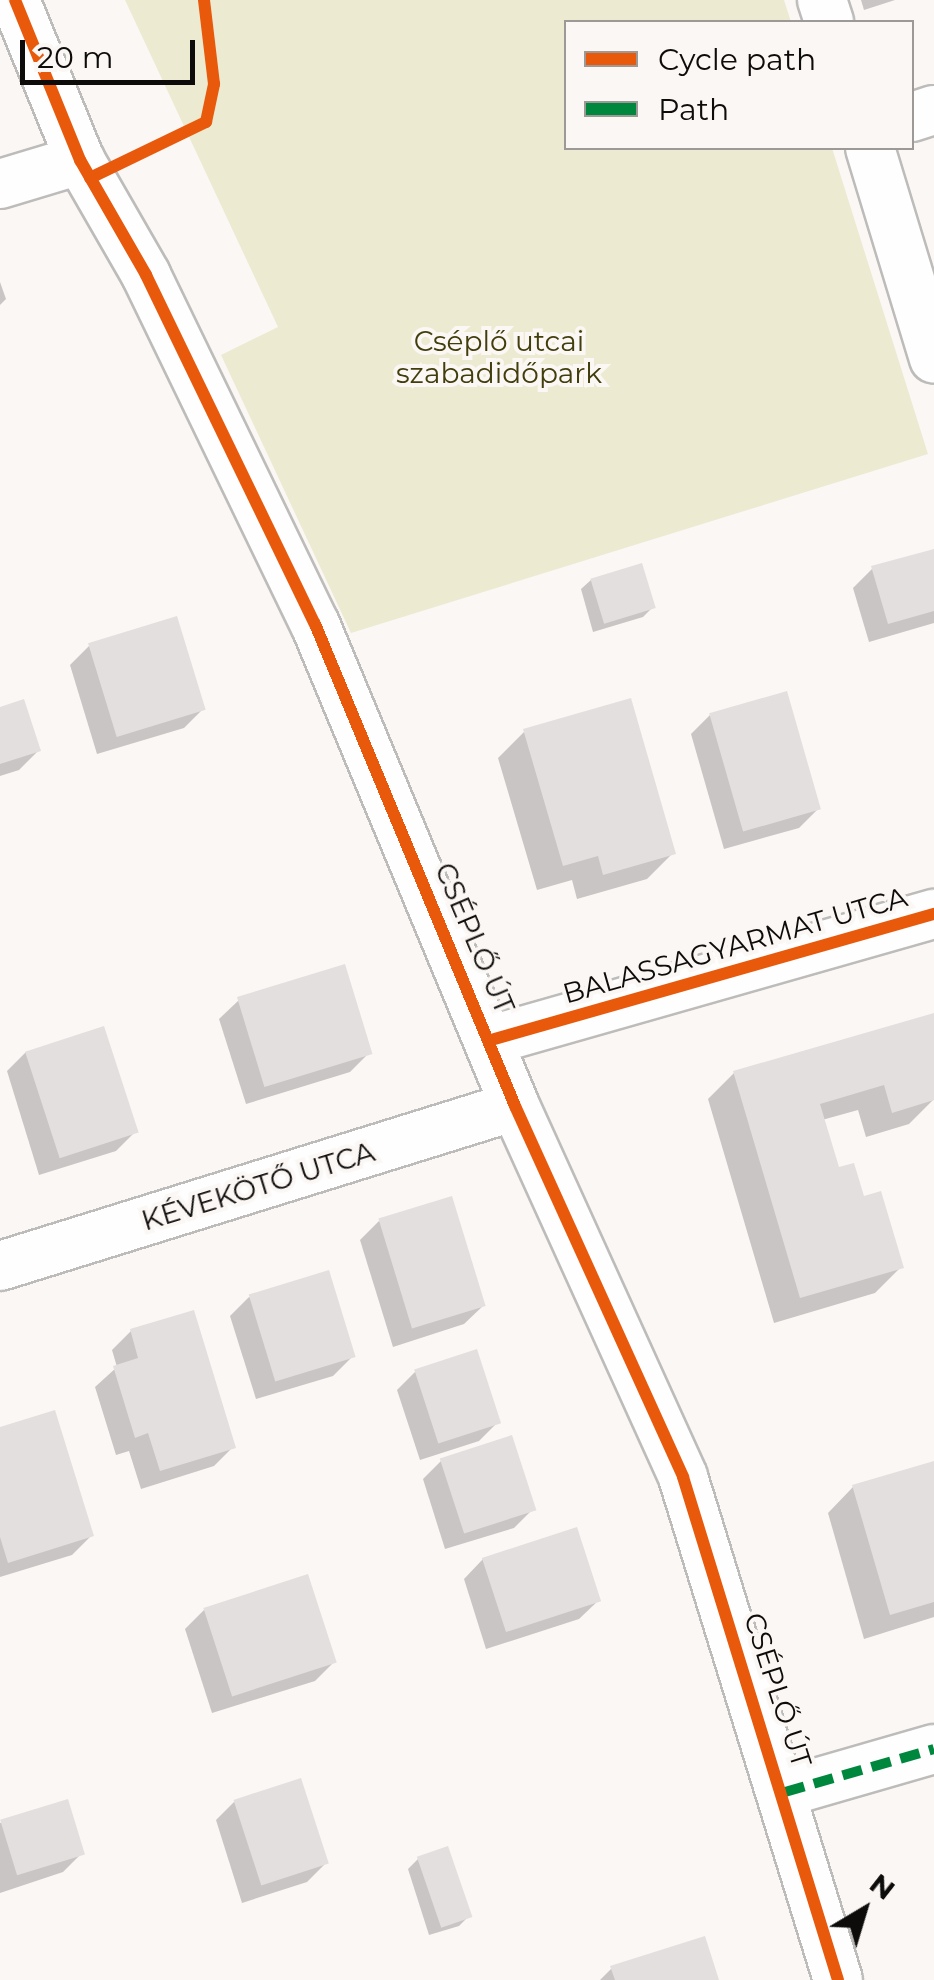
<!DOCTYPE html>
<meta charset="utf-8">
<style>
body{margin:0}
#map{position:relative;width:934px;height:1980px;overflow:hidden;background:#faf7f5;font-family:Montserrat,sans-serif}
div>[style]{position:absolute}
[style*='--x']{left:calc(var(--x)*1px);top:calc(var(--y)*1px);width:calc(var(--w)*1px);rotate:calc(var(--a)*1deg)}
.green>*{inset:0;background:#edead2}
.shadow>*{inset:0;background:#0003}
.building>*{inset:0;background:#e2dfde;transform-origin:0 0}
.roads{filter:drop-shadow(2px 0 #bebcba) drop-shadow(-2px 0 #bebcba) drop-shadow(0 2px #bebcba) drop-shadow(0 -2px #bebcba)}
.street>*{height:48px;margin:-24px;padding:0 24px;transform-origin:24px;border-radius:24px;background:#fefefe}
.quiet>*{height:10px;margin-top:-5px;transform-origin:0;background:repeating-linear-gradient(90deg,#00873e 0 20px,transparent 0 30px)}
.cycleway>*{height:12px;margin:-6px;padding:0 6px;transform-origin:6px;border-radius:6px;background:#e8590c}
span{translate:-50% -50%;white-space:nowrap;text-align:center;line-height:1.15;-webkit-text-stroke:8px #fbf7f4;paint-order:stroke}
.park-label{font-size:28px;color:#423e0c}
.street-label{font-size:28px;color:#0d0c0b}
.legend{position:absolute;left:564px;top:20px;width:350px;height:130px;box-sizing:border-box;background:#fbf7f4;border:2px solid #9c9997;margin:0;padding:12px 18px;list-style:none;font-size:30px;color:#0d0c0b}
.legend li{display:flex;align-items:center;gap:20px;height:50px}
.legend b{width:50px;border:2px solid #9c9997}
.north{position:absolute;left:814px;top:1860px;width:100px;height:100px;-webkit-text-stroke:8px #fbf7f4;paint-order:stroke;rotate:38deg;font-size:28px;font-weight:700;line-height:40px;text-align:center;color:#0d0c0b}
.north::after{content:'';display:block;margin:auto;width:35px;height:45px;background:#0d0c0b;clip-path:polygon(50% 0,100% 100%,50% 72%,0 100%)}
.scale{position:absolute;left:20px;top:40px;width:175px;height:45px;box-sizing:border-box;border:5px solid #0d0c0b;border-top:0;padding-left:12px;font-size:30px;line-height:35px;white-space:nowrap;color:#0d0c0b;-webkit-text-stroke:8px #fbf7f4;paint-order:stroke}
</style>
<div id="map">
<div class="green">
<div style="clip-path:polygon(125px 0,784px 0,791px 22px,566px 22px,566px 148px,832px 148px,928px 454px,351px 633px,221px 355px,278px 327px)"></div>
</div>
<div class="shadow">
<div style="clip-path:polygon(861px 0,895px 0,864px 10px)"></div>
<div style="clip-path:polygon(0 282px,6px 299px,0 305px)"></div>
<div style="clip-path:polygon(934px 551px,934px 623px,869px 642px,853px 588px,872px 569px)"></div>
<div style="clip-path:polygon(591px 580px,653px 607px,643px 617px,593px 632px,581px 589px)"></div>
<div style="clip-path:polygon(89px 646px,203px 709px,184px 728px,97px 754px,70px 665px)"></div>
<div style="clip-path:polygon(0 709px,38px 751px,19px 770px,0 776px)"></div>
<div style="clip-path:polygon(710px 715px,818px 809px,799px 828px,724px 849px,691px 734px)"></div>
<div style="clip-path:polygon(524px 732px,673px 853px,647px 879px,577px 899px,572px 880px,537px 890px,498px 758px)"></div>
<div style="clip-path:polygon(239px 1000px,369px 1053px,350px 1072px,246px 1104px,219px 1019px)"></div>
<div style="clip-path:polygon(934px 1016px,934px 1099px,909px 1124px,866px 1137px,858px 1110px,822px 1120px,837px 1170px,862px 1199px,901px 1267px,875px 1293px,774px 1323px,708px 1099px,734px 1073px)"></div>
<div style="clip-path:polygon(26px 1052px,135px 1132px,116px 1151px,39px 1175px,7px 1071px)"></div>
<div style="clip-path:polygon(379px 1221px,484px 1305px,464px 1324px,393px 1347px,360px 1240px)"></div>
<div style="clip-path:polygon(249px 1297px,352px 1357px,333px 1376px,256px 1399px,230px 1316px)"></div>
<div style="clip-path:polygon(131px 1331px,233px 1447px,214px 1466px,141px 1489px,129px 1451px,116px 1455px,95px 1387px,117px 1367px,112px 1350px)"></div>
<div style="clip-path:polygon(416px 1371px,498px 1422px,479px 1441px,420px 1460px,397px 1390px)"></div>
<div style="clip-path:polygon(0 1429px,91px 1536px,72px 1555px,0 1577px)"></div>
<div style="clip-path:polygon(442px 1460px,533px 1509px,514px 1528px,445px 1549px,423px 1479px)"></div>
<div style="clip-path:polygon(934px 1464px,934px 1617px,864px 1639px,828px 1513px,853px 1487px)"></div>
<div style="clip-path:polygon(483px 1559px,599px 1600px,579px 1619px,486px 1649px,464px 1579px)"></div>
<div style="clip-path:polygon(204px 1610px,334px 1662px,315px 1681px,212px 1713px,185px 1629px)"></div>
<div style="clip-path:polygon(235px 1801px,326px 1863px,307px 1882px,242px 1903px,216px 1820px)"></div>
<div style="clip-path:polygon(66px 1802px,82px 1853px,63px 1872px,0 1893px,0 1823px)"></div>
<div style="clip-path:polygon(418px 1859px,469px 1916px,459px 1926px,429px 1935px,408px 1869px)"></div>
<div style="clip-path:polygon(612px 1968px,717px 1980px,600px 1980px)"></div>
</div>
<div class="building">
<div style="clip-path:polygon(934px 549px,934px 611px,888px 624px,871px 566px)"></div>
<div style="left:642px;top:563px;width:47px;height:54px;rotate:73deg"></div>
<div style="left:177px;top:616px;width:98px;height:93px;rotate:73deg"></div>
<div style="left:787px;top:691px;width:123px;height:81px;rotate:74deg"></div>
<div style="clip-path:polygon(631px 698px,676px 854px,603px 875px,598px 856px,563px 866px,523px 729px)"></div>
<div style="clip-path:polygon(24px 699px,41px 751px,0 764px,0 707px)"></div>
<div style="left:345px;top:964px;width:94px;height:113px;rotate:73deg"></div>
<div style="clip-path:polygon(934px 1013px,934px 1100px,892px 1113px,884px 1085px,820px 1104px,839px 1167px,854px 1163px,864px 1196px,881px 1191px,904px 1268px,800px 1298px,733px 1071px)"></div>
<div style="left:104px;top:1026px;width:112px;height:83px;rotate:72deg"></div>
<div style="left:452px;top:1196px;width:115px;height:77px;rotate:73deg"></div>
<div style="left:329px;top:1270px;width:91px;height:84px;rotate:73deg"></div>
<div style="clip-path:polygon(194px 1310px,236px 1448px,160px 1471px,148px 1433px,135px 1438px,113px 1366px,138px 1358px,130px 1329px)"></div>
<div style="left:477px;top:1349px;width:78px;height:66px;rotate:72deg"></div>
<div style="clip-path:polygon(55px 1410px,94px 1536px,8px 1563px,0 1537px,0 1427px)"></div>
<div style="left:512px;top:1435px;width:79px;height:76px;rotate:72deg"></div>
<div style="clip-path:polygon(934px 1461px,934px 1602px,890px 1615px,852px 1485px)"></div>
<div style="left:577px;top:1527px;width:78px;height:100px;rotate:72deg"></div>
<div style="left:308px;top:1574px;width:93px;height:110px;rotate:72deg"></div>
<div style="left:301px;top:1778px;width:90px;height:71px;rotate:72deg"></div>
<div style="left:68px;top:1799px;width:58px;height:71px;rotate:73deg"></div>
<div style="left:448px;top:1846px;width:75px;height:33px;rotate:71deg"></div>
<div style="clip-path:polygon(705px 1936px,719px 1980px,615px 1980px,610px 1966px)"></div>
</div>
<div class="roads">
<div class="street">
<div style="--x:15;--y:0;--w:173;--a:67.9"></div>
<div style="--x:80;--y:160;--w:133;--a:60.1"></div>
<div style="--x:146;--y:275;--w:388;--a:64.2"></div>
<div style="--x:315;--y:624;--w:522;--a:67.46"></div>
<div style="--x:515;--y:1106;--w:407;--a:65.6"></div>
<div style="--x:683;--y:1477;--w:526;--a:72.87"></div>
<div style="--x:822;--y:0;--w:23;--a:72"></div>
<div style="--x:912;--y:117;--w:23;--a:-18"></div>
<div style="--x:870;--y:148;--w:220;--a:73.1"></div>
<div style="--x:0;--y:184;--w:84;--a:-16.7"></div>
<div style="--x:491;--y:1040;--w:461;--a:-15.9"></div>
<div style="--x:0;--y:1266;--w:539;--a:-17.26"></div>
<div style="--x:785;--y:1792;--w:155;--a:-16.1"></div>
</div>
</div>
<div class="quiet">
<div style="--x:785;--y:1792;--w:155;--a:-16.1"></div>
</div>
<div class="cycleway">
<div style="--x:15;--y:0;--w:173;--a:67.9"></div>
<div style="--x:80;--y:160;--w:133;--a:60.1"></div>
<div style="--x:146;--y:275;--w:388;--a:64.2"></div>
<div style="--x:315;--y:624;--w:522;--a:67.46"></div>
<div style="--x:515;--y:1106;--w:407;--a:65.6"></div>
<div style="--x:683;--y:1477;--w:526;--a:72.87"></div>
<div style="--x:90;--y:178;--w:129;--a:-25.8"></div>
<div style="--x:206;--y:122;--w:39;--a:-78"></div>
<div style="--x:214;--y:84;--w:85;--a:-96.8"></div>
<div style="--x:491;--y:1040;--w:461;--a:-15.9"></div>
</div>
<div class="park-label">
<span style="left:499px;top:357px">Cséplő utcai<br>szabadidőpark</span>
</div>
<div class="street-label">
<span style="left:475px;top:938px;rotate:67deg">CSÉPLŐ ÚT</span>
<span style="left:735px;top:945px;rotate:-16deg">BALASSAGYARMAT UTCA</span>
<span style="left:258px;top:1186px;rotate:-17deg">KÉVEKÖTŐ UTCA</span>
<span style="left:778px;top:1690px;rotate:72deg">CSÉPLŐ ÚT</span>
</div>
<ul class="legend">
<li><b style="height:12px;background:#e8590c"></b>Cycle path</li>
<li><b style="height:12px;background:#00873e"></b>Path</li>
</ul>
<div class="north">N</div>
<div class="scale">20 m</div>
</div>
